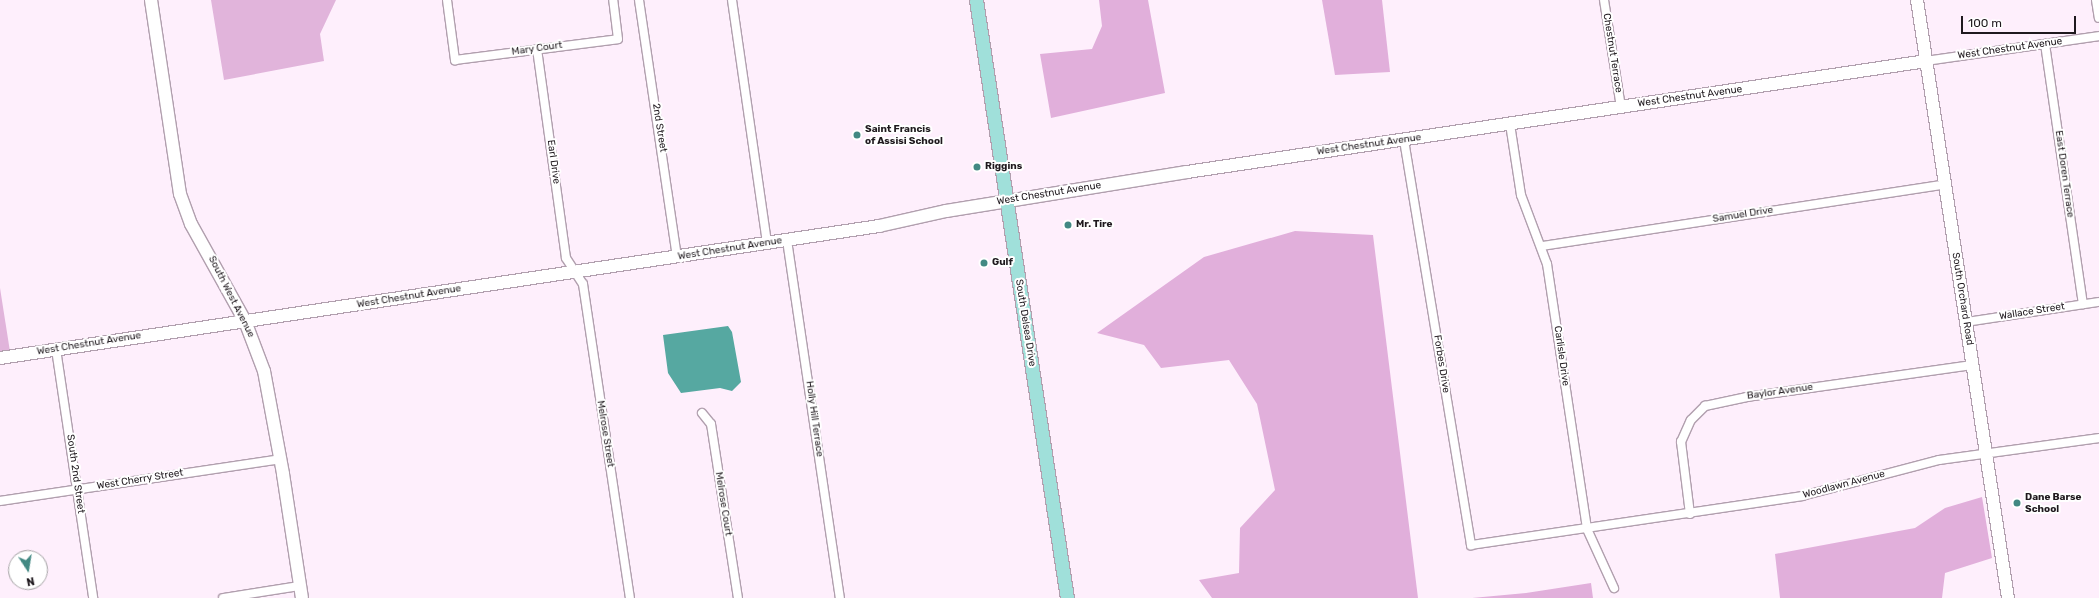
<!DOCTYPE html>
<style>
body{margin:0}
#map{position:relative;width:2099px;height:598px;overflow:hidden;background:#feeffc;font-family:Rubik,sans-serif}
div>[style]{position:absolute}
[style*='--x']{left:calc(var(--x)*1px);top:calc(var(--y)*1px);width:calc(var(--w)*1px);rotate:calc(var(--a)*1deg)}
.green>*{inset:0;background:#e1b4db}
.forest>*{inset:0;background:#e1afdb}
.water>*{inset:0;background:#56a8a1}
.roads{filter:drop-shadow(1px 0 #b19fae) drop-shadow(-1px 0 #b19fae) drop-shadow(0 1px #b19fae) drop-shadow(0 -1px #b19fae)}
.street>*{height:8px;margin:-4px;padding:0 4px;transform-origin:4px;border-radius:4px;background:#fff}
.secondary>*{height:12px;margin:-6px;padding:0 6px;transform-origin:6px;border-radius:6px;background:#fff}
.primary>*{height:13px;margin:-6.5px;padding:0 6.5px;transform-origin:6.5px;border-radius:6.5px;background:#a0e0da}
.dots>*{width:11px;height:11px;translate:-50% -50%;box-sizing:border-box;border:2px solid #fff;border-radius:50%}
span{translate:-50% -50%;white-space:nowrap;text-align:center;line-height:1.15;-webkit-text-stroke:4px #fff;paint-order:stroke}
.street-label{font-size:10px;color:#1f191e}
.poi-label{font-size:10px;color:#1f191e;font-weight:700}
.left{translate:0 -50%;text-align:left}
.north{position:absolute;left:8px;top:550px;width:40px;height:40px;box-sizing:border-box;background:#fff;border:1px solid #a5a3a5;border-radius:50%;rotate:168deg;font-size:11px;font-weight:700;line-height:16px;text-align:center;color:#1f191e}
.north::after{content:'';display:block;margin:auto;width:14px;height:18px;background:#428983;clip-path:polygon(50% 0,100% 100%,50% 72%,0 100%)}
.scale{position:absolute;left:1961px;top:16px;width:115px;height:18px;box-sizing:border-box;border:2px solid #1f191e;border-top:0;padding-left:5px;font-size:12px;line-height:14px;white-space:nowrap;color:#1f191e;-webkit-text-stroke:3px #fff;paint-order:stroke}
</style>
<div id="map">
<div class="green">
<div style="clip-path:polygon(211px 0,336px 0,320px 34px,324px 61px,224px 80px)"></div>
<div style="clip-path:polygon(0 288px,11px 358px,0 359px)"></div>
</div>
<div class="forest">
<div style="clip-path:polygon(1099px 0,1148px 0,1165px 93px,1051px 118px,1040px 54px,1092px 49px,1102px 26px)"></div>
<div style="clip-path:polygon(1322px 0,1382px 0,1390px 72px,1335px 75px)"></div>
<div style="clip-path:polygon(1295px 231px,1373px 235px,1418px 598px,1212px 598px,1199px 580px,1239px 573px,1240px 528px,1275px 490px,1257px 404px,1229px 360px,1161px 368px,1144px 345px,1097px 333px,1204px 257px)"></div>
<div style="clip-path:polygon(1982px 497px,1992px 558px,1945px 573px,1942px 598px,1780px 598px,1775px 554px,1915px 528px,1945px 508px)"></div>
<div style="clip-path:polygon(1591px 583px,1593px 598px,1472px 598px,1526px 593px)"></div>
</div>
<div class="water">
<div style="clip-path:polygon(728px 326px,732px 332px,741px 382px,732px 391px,720px 388px,681px 393px,668px 373px,663px 335px)"></div>
</div>
<div class="roads">
<div class="street">
<div style="--x:447;--y:0;--w:61;--a:82.4"></div>
<div style="--x:455;--y:60;--w:164;--a:-7.3"></div>
<div style="--x:618;--y:39;--w:39;--a:-97"></div>
<div style="--x:639;--y:0;--w:260;--a:81.6"></div>
<div style="--x:732;--y:0;--w:246;--a:81.8"></div>
<div style="--x:1604;--y:0;--w:108;--a:81"></div>
<div style="--x:2096;--y:0;--w:18;--a:81"></div>
<div style="--x:2045;--y:44;--w:263;--a:81.7"></div>
<div style="--x:537;--y:49;--w:211;--a:82.1"></div>
<div style="--x:566;--y:258;--w:31;--a:57"></div>
<div style="--x:583;--y:284;--w:317;--a:81.5"></div>
<div style="--x:1926;--y:61;--w:175;--a:-8.2"></div>
<div style="--x:1510;--y:124;--w:72;--a:81.2"></div>
<div style="--x:1521;--y:195;--w:74;--a:69.4"></div>
<div style="--x:1547;--y:264;--w:268;--a:81.4"></div>
<div style="--x:1587;--y:529;--w:65;--a:65.4"></div>
<div style="--x:1404;--y:140;--w:411;--a:80.6"></div>
<div style="--x:1471;--y:545;--w:335;--a:-8.4"></div>
<div style="--x:1802;--y:496;--w:142;--a:-14.7"></div>
<div style="--x:1939;--y:460;--w:162;--a:-7.8"></div>
<div style="--x:787;--y:240;--w:362;--a:81.6"></div>
<div style="--x:1542;--y:246;--w:408;--a:-8.7"></div>
<div style="--x:1966;--y:322;--w:134;--a:-8.6"></div>
<div style="--x:56;--y:349;--w:252;--a:81.5"></div>
<div style="--x:702;--y:413;--w:14;--a:51"></div>
<div style="--x:711;--y:424;--w:176;--a:81.2"></div>
<div style="--x:0;--y:501;--w:284;--a:-8.5"></div>
<div style="--x:1690;--y:514;--w:73;--a:-97.1"></div>
<div style="--x:1681;--y:442;--w:24;--a:-66"></div>
<div style="--x:1691;--y:420;--w:20;--a:-45"></div>
<div style="--x:1705;--y:406;--w:43;--a:-12.1"></div>
<div style="--x:1747;--y:397;--w:227;--a:-8.1"></div>
<div style="--x:223;--y:598;--w:78;--a:-8.9"></div>
</div>
<div class="secondary">
<div style="--x:151;--y:0;--w:196;--a:81.5"></div>
<div style="--x:180;--y:194;--w:32;--a:70"></div>
<div style="--x:191;--y:224;--w:111;--a:60.9"></div>
<div style="--x:245;--y:321;--w:53;--a:69.2"></div>
<div style="--x:264;--y:371;--w:105;--a:79.5"></div>
<div style="--x:283;--y:474;--w:125;--a:81.3"></div>
<div style="--x:1917;--y:0;--w:605;--a:81.35"></div>
<div style="--x:0;--y:358;--w:889;--a:-8.54"></div>
<div style="--x:879;--y:226;--w:69;--a:-12.6"></div>
<div style="--x:946;--y:211;--w:244;--a:-9.2"></div>
<div style="--x:1187;--y:172;--w:747;--a:-8.54"></div>
</div>
<div class="primary">
<div style="--x:976;--y:0;--w:605;--a:81.35"></div>
</div>
</div>
<div class="dots">
<div style="left:857px;top:135px;background:#428983"></div>
<div style="left:977px;top:167px;background:#428983"></div>
<div style="left:1068px;top:225px;background:#428983"></div>
<div style="left:984px;top:263px;background:#428983"></div>
<div style="left:2017px;top:503px;background:#428983"></div>
</div>
<div class="street-label">
<span style="left:537px;top:49px;rotate:-8deg">Mary Court</span>
<span style="left:2010px;top:49px;rotate:-8deg">West Chestnut Avenue</span>
<span style="left:1612px;top:53px;rotate:81deg">Chestnut Terrace</span>
<span style="left:1690px;top:97px;rotate:-8deg">West Chestnut Avenue</span>
<span style="left:659px;top:128px;rotate:81deg">2nd Street</span>
<span style="left:1369px;top:145px;rotate:-8deg">West Chestnut Avenue</span>
<span style="left:553px;top:162px;rotate:82deg">Earl Drive</span>
<span style="left:2064px;top:174px;rotate:82deg">East Doren Terrace</span>
<span style="left:1049px;top:194px;rotate:-9deg">West Chestnut Avenue</span>
<span style="left:1743px;top:215px;rotate:-9deg">Samuel Drive</span>
<span style="left:730px;top:249px;rotate:-9deg">West Chestnut Avenue</span>
<span style="left:231px;top:297px;rotate:63deg">South West Avenue</span>
<span style="left:409px;top:297px;rotate:-9deg">West Chestnut Avenue</span>
<span style="left:1962px;top:299px;rotate:81deg">South Orchard Road</span>
<span style="left:2032px;top:312px;rotate:-9deg">Wallace Street</span>
<span style="left:1025px;top:323px;rotate:81deg">South Delsea Drive</span>
<span style="left:89px;top:344px;rotate:-9deg">West Chestnut Avenue</span>
<span style="left:1561px;top:356px;rotate:82deg">Carlisle Drive</span>
<span style="left:1441px;top:364px;rotate:81deg">Forbes Drive</span>
<span style="left:1780px;top:392px;rotate:-8deg">Baylor Avenue</span>
<span style="left:814px;top:419px;rotate:82deg">Holly Hill Terrace</span>
<span style="left:605px;top:434px;rotate:81deg">Melrose Street</span>
<span style="left:75px;top:474px;rotate:82deg">South 2nd Street</span>
<span style="left:140px;top:480px;rotate:-9deg">West Cherry Street</span>
<span style="left:1844px;top:485px;rotate:-15deg">Woodlawn Avenue</span>
<span style="left:723px;top:504px;rotate:81deg">Melrose Court</span>
</div>
<div class="poi-label">
<span class="left" style="left:865px;top:135px">Saint Francis<br>of Assisi School</span>
<span class="left" style="left:985px;top:167px">Riggins</span>
<span class="left" style="left:1076px;top:225px">Mr. Tire</span>
<span class="left" style="left:992px;top:263px">Gulf</span>
<span class="left" style="left:2025px;top:503px">Dane Barse<br>School</span>
</div>
<div class="north">N</div>
<div class="scale">100 m</div>
</div>
